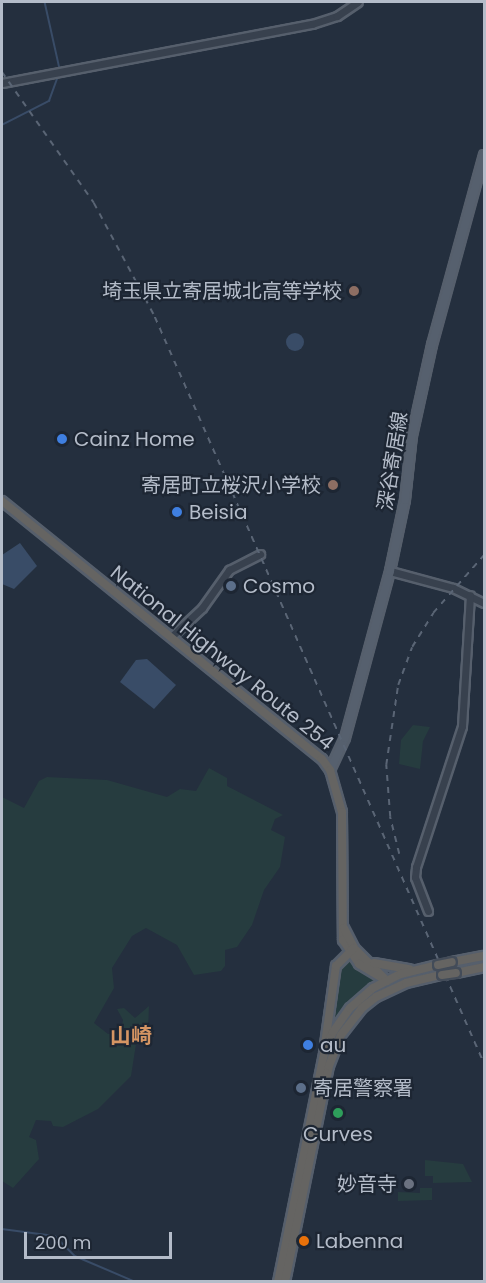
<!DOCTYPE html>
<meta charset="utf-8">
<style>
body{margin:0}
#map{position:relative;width:486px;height:1283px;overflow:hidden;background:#242f3e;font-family:Poppins,"Noto Sans JP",sans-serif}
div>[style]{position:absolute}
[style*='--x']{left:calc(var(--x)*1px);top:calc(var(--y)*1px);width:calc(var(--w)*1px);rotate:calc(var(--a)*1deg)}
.green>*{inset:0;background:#263c3f}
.water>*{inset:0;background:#394c67}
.round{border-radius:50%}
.stream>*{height:1.5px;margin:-0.75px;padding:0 0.75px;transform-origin:0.75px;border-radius:0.75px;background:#394c67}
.roads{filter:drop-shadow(2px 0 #565f6c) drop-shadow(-2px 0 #565f6c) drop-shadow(0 2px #565f6c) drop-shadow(0 -2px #565f6c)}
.tertiary>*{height:7px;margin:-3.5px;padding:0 3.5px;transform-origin:3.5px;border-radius:3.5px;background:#38414e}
.primary>*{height:8px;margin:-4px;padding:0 4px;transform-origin:4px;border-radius:4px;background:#56606e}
.trunk>*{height:8px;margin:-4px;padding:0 4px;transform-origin:4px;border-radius:4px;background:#656462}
.rail>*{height:1.5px;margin-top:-0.75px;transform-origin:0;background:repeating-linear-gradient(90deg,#5a6575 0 6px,transparent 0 12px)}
.bridges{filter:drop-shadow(2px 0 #434c59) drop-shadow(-2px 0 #434c59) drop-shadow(0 2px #434c59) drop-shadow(0 -2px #434c59)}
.trunk-bridge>*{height:8px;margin:-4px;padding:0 4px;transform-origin:4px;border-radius:4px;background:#656462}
.dots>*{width:16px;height:16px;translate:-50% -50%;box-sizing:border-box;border:3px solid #1d2633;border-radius:50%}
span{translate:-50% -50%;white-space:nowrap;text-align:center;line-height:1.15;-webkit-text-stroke:4.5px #1d2633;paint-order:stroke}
.poi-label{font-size:20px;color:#b4bcc9}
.right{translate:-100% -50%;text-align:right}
.left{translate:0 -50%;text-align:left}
.street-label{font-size:20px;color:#b4bcc9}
.neighbourhood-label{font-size:21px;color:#d59563;font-weight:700}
.frame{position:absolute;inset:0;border:3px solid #b4bcc9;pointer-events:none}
.scale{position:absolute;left:24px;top:1232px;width:148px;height:27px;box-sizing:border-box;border:3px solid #b4bcc9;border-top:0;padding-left:8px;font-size:18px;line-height:21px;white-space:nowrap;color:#b4bcc9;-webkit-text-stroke:4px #1d2633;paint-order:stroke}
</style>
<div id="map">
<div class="green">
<div style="clip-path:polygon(413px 725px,430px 727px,423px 741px,420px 769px,399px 764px,401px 740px)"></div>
<div style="clip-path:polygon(209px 768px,227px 778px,227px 786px,283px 815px,275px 819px,271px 830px,285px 837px,280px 867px,264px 890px,252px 925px,237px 947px,225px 950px,225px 966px,221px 971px,194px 975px,177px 945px,146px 928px,132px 936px,112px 968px,114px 988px,94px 1023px,108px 1034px,121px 1031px,123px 1020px,117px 1009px,124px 1008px,135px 1018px,149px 1006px,148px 1031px,136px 1044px,131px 1076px,98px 1109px,63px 1127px,53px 1126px,51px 1121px,36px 1120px,29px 1137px,36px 1140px,39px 1159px,13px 1188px,2px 1181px,2px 797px,24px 808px,39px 781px,47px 777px,107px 780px,167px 797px,180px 789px,196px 791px)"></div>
<div style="clip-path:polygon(348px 955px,378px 980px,348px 1005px,329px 1032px,341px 964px)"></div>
<div style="clip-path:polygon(425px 1160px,463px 1164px,472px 1182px,433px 1183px,433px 1176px,425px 1176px)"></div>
<div style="clip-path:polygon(420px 1188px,432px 1188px,432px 1200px,398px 1201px,398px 1192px,420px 1193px)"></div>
</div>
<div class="water">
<div class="round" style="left:286px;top:333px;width:18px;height:18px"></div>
<div style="clip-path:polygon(20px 543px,37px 566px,14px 589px,2px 584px,2px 555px)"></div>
<div style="clip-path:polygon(147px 659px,176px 685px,154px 709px,120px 682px,136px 660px)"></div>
</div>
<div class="stream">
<div style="--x:45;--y:2;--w:69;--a:77.4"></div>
<div style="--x:2;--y:125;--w:53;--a:-27.1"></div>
<div style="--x:49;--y:101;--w:27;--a:-70"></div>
<div style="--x:2;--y:1229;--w:53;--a:7.5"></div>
<div style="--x:55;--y:1236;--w:28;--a:45"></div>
<div style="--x:75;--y:1256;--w:66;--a:23.1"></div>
</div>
<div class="roads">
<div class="tertiary">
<div style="--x:2;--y:83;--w:316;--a:-10.8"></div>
<div style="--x:312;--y:24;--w:26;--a:-18"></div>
<div style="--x:337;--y:16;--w:25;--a:-34"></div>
<div style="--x:390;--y:571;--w:65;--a:15.1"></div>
<div style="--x:453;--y:588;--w:34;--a:26"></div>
<div style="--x:172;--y:636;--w:41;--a:-43"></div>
<div style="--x:202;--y:608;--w:47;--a:-54.6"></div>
<div style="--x:229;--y:570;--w:35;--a:-27"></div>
<div style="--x:428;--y:911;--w:36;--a:-111"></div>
<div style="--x:415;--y:877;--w:10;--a:-84"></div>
<div style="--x:416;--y:867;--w:148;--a:-71.9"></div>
<div style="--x:462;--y:726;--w:131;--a:-86.5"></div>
</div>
<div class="primary">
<div style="--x:330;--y:770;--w:35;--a:-65"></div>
<div style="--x:345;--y:738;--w:173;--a:-74.9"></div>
<div style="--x:390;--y:571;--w:73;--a:-78.1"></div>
<div style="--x:405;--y:500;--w:64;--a:-83.8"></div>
<div style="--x:412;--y:436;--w:93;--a:-77.6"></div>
<div style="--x:432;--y:345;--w:197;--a:-74.7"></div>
</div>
<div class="trunk">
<div style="--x:2;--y:501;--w:411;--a:38.9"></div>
<div style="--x:322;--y:759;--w:14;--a:54"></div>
<div style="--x:330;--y:770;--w:44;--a:74.1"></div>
<div style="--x:342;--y:812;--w:128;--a:89.6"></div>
<div style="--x:343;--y:940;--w:29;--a:56"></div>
<div style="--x:359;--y:964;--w:33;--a:31"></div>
<div style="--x:344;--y:928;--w:22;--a:63"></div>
<div style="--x:354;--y:948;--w:45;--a:45"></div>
<div style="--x:452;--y:962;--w:33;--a:-11"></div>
<div style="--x:374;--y:963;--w:36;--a:10"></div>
<div style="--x:456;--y:973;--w:29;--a:-12"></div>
<div style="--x:325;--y:1044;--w:79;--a:-82"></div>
<div style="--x:336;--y:966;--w:25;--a:-45"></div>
<div style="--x:278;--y:1282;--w:234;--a:-78.6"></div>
<div style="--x:324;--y:1053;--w:23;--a:-67"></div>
<div style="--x:333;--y:1032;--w:29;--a:-55"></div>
<div style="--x:350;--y:1008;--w:30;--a:-41"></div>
<div style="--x:373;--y:988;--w:31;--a:-27"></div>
<div style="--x:401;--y:974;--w:38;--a:-14"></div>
<div style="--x:285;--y:1282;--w:220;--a:-78.5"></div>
<div style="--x:329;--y:1066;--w:33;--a:-69"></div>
<div style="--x:341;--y:1035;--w:34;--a:-52"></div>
<div style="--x:362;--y:1008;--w:18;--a:-38"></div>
<div style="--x:376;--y:997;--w:33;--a:-25"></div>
<div style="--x:406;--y:983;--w:37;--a:-13"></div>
</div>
</div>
<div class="rail">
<div style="--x:2;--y:72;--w:160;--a:54.9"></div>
<div style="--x:94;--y:203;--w:129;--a:61.8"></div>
<div style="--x:155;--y:317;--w:815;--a:66.2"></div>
<div style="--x:399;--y:854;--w:38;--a:-104"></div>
<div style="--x:390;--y:817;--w:52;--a:-94.4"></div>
<div style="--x:386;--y:765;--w:81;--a:-81.5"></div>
<div style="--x:398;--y:685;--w:40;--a:-69.8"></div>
<div style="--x:412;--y:647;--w:40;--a:-58"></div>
<div style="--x:433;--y:613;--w:77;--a:-48.7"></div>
</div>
<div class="bridges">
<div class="trunk-bridge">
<div style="--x:438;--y:965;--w:14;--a:-12"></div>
<div style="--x:442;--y:975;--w:14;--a:-8"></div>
</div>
</div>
<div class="dots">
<div style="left:354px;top:291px;background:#8d6e63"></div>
<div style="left:62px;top:439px;background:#3f7fe0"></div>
<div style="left:333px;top:485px;background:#8d6e63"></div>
<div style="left:177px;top:512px;background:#3f7fe0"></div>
<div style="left:231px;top:586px;background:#5c6f8a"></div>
<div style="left:308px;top:1045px;background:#3f7fe0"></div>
<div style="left:301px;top:1088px;background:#5c6f8a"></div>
<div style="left:338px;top:1113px;background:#2e9e5b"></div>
<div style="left:409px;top:1184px;background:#6b7280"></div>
<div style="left:304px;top:1241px;background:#e8710a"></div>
</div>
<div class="poi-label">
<span class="right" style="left:342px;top:291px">埼玉県立寄居城北高等学校</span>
<span class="left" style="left:74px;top:439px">Cainz Home</span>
<span class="right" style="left:321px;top:485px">寄居町立桜沢小学校</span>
<span class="left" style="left:189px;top:512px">Beisia</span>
<span class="left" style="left:243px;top:586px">Cosmo</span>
<span class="left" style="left:320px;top:1045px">au</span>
<span class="left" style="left:313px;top:1088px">寄居警察署</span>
<span style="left:338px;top:1134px">Curves</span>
<span class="right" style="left:397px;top:1184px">妙音寺</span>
<span class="left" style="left:316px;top:1241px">Labenna</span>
</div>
<div class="street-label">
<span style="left:393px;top:461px;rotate:-81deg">深谷寄居線</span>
<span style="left:222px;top:658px;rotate:39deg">National Highway Route 254</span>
</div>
<div class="neighbourhood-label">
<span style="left:131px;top:1036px">山崎</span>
</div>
<div class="frame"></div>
<div class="scale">200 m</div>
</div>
